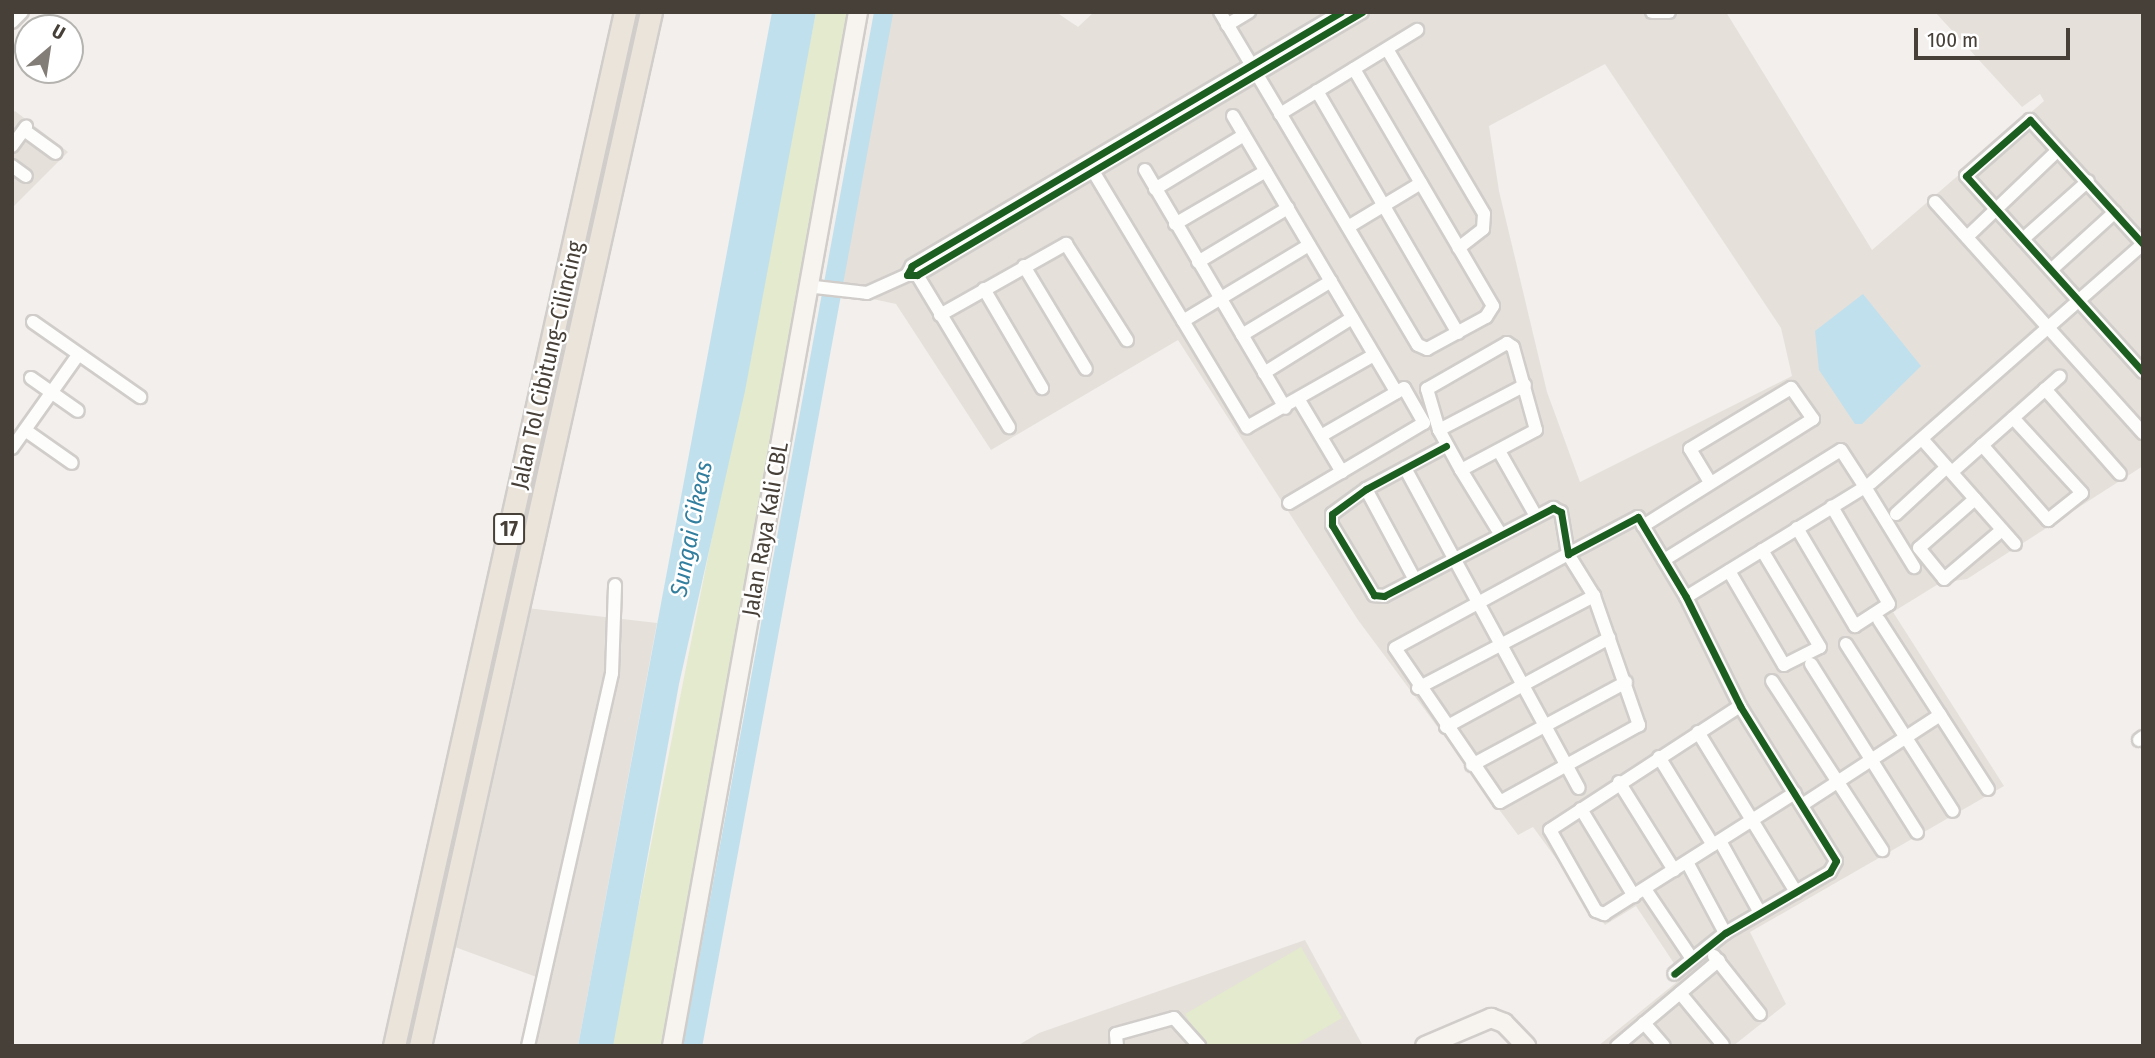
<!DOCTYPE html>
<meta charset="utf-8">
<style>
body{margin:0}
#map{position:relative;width:2155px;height:1058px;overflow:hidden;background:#f2efec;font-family:"Fira Sans Condensed",sans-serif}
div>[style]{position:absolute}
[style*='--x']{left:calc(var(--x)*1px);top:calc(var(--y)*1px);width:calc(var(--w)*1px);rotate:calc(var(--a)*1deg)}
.residential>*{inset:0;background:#e5e0da}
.green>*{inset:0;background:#e3eace}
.water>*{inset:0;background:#c0e0ed}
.river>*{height:19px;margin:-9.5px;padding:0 9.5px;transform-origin:9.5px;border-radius:9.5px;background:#c0e0ed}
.roads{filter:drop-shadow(2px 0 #d0cdca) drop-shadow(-2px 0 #d0cdca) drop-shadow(0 2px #d0cdca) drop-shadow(0 -2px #d0cdca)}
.street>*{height:12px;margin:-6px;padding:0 6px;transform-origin:6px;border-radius:6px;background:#fdfdfc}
.secondary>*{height:18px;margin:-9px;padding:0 9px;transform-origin:9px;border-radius:9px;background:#f7f4f0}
.highway>*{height:21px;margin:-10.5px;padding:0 10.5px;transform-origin:10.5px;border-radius:10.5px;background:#ebe4db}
.cycleway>*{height:7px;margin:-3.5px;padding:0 3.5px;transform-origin:3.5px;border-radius:3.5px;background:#1b5e20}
span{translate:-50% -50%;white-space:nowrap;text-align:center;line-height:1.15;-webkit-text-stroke:5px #fff;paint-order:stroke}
.shield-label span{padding:2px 5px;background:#fff;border:2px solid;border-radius:5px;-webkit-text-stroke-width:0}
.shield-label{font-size:21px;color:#474038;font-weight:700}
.street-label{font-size:23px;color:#474038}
.water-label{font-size:24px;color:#327e9e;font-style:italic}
.frame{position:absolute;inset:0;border:14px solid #474038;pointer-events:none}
.north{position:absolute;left:14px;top:14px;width:70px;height:70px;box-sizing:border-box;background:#fff;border:2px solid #b5b3af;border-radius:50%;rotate:29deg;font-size:19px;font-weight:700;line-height:28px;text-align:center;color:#474038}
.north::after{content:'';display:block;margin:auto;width:24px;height:32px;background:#837d77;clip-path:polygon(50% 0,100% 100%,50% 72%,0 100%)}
.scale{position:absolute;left:1914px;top:28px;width:156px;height:32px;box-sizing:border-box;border:4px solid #474038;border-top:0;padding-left:9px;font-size:21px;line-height:24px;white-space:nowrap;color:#474038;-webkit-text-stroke:5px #fff;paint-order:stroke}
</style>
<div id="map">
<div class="residential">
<div style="clip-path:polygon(evenodd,883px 12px,1056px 12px,1078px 27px,1094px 12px,1726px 12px,1872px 250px,2044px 101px,2040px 94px,2022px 107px,1935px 12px,2143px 12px,2143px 466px,1967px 579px,1940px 583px,1893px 612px,2004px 786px,1750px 932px,1786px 1004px,1733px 1046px,1598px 1046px,1683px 977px,1636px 906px,1605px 925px,1533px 827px,1518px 835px,1358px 620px,1178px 340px,991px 450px,896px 304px,831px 290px,883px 12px,1605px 64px,1781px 328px,1792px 376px,1580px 482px,1547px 392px,1499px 191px,1489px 126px,1605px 64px)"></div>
<div style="clip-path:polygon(15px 111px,68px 152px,12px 208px,12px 114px)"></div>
<div style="clip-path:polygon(518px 607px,657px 623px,578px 1046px,524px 1046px,542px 979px,444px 943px)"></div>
<div style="clip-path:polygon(1305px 940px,1363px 1046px,1017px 1046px,1039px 1033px)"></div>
</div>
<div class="green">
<div style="clip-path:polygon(816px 12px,858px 12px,672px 1046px,611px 1046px)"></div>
<div style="clip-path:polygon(1301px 947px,1342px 1018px,1294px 1046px,1204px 1046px,1185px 1014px)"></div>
</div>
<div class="water">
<div style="clip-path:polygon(772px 12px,816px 12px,745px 391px,679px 684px,613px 1046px,578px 1046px)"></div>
<div style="clip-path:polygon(1863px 294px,1921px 366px,1862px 424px,1855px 424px,1819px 370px,1815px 331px)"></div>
</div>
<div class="river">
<div style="--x:692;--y:1046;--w:1051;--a:-79.53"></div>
</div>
<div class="roads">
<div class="street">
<div style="--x:1220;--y:12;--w:387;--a:59.3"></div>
<div style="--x:1418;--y:345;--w:10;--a:24"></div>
<div style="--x:1427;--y:349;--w:67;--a:-28.5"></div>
<div style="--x:1486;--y:317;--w:13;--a:-58"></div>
<div style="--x:1493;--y:306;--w:275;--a:-120.4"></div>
<div style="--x:1341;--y:12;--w:499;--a:149.4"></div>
<div style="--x:912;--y:266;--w:10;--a:119"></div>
<div style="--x:907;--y:275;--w:10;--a:0"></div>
<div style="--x:917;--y:275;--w:517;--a:-30.58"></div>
<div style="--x:1652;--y:12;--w:17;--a:0"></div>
<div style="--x:12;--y:22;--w:14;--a:-45"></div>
<div style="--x:1227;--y:25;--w:26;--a:-31"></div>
<div style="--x:1387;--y:49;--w:191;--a:59.5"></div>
<div style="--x:1484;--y:214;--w:15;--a:94"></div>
<div style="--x:1483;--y:229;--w:31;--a:142"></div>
<div style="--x:1317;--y:91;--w:280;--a:59.8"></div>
<div style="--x:1280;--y:114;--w:161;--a:-31.5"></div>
<div style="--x:1233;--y:116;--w:321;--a:59.4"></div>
<div style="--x:24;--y:130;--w:39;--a:36"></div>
<div style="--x:12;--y:146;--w:24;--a:-54"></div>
<div style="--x:12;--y:166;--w:17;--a:36"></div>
<div style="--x:1090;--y:166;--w:305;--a:59"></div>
<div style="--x:1247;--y:427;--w:146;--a:-29.6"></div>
<div style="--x:1145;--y:170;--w:276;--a:59.5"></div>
<div style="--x:1155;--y:189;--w:104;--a:-31.2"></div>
<div style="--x:1935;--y:202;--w:311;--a:48"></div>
<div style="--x:1175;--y:224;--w:105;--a:-30.2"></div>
<div style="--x:1348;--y:227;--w:85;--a:-31.1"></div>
<div style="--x:1967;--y:237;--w:124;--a:-43.7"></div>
<div style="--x:2023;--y:239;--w:87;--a:-41.7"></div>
<div style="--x:2143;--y:244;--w:168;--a:-132.3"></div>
<div style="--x:2030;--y:120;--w:85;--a:138.8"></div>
<div style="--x:1966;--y:176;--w:264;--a:47.9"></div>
<div style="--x:1198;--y:262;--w:105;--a:-31"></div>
<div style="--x:1024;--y:266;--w:120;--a:59"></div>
<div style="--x:913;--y:268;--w:186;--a:58.9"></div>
<div style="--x:2051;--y:270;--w:86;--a:-42.2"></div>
<div style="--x:806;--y:286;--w:61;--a:6.5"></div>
<div style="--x:867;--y:293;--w:44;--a:-24.2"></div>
<div style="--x:984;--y:289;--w:115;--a:59.6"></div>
<div style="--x:940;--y:315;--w:145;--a:-29.4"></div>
<div style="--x:1066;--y:244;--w:114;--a:57.6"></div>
<div style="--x:1183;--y:321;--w:147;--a:-31.1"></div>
<div style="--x:33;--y:322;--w:131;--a:35"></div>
<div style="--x:1242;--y:335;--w:104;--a:-31.2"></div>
<div style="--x:1507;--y:343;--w:7;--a:34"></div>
<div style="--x:1513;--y:347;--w:86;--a:74.5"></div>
<div style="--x:1536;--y:430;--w:85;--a:151.9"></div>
<div style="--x:1461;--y:470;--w:46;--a:-118.8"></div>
<div style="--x:1439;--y:430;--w:43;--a:-106.3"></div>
<div style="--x:1427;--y:389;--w:92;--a:-29.9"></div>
<div style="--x:1264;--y:373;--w:104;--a:-32"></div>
<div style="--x:31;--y:378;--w:57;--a:35.1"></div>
<div style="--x:2045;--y:389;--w:113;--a:48.6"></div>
<div style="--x:1299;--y:400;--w:84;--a:59.2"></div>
<div style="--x:25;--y:430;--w:57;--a:35.1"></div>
<div style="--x:1439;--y:430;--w:97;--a:-27.6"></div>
<div style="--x:1922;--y:439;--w:140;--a:48.5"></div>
<div style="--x:1982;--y:445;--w:100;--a:48.7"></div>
<div style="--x:2048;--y:520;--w:43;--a:-38.5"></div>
<div style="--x:2082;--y:493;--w:102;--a:-132.6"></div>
<div style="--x:1446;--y:446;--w:91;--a:151.7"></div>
<div style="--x:1366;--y:489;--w:42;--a:143.7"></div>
<div style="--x:1332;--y:514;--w:11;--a:90"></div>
<div style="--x:1332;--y:525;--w:82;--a:59"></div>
<div style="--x:1374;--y:595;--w:10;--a:6"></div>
<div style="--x:1384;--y:596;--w:191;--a:-27.5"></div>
<div style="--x:1553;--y:508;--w:9;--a:27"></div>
<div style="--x:1561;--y:512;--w:43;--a:80.5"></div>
<div style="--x:1568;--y:554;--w:79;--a:-27.9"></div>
<div style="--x:1638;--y:517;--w:93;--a:59"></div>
<div style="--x:1686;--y:597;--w:122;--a:63.6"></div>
<div style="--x:1740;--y:706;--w:182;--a:58.2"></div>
<div style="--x:1836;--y:861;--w:13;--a:119"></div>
<div style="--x:1830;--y:872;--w:121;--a:149.8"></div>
<div style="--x:1725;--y:933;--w:65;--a:141.2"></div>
<div style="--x:12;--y:448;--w:114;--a:-54.6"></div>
<div style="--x:1499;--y:451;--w:75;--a:60.4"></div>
<div style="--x:1405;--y:468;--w:364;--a:61.5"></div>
<div style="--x:1461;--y:470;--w:76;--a:58.4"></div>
<div style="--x:1952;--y:472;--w:144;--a:-41.6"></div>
<div style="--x:1871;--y:483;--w:362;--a:-41.3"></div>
<div style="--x:1865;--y:487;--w:94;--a:58.5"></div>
<div style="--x:1366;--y:489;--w:103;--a:61.7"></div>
<div style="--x:1975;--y:499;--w:74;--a:138.8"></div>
<div style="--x:1919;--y:548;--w:40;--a:51"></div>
<div style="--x:1944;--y:579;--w:76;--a:-40.2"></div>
<div style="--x:1289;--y:503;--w:157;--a:-30.7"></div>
<div style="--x:1424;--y:423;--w:40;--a:-119.7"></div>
<div style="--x:1404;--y:388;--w:96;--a:150"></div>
<div style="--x:1896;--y:514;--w:69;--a:-42.7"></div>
<div style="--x:1643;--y:526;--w:201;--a:-32.2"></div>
<div style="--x:1813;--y:419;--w:38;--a:-125"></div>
<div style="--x:1791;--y:388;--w:118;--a:148.9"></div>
<div style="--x:1690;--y:449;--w:39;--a:59"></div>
<div style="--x:1797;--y:528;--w:114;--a:59.4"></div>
<div style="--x:1855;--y:626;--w:40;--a:-32.9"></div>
<div style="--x:1889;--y:604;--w:113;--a:-120.4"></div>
<div style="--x:1568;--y:554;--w:49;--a:58.2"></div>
<div style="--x:1594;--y:596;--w:137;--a:70.8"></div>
<div style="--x:1639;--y:725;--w:159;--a:151"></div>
<div style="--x:1500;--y:802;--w:186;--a:-124.3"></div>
<div style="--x:1395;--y:648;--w:197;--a:-28.5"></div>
<div style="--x:1664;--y:560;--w:208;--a:-31.9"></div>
<div style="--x:1841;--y:450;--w:44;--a:57"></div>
<div style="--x:1865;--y:487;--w:210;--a:148.4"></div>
<div style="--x:1729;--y:571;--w:109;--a:59.7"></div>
<div style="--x:1784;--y:665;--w:40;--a:-26.6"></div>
<div style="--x:1820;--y:647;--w:113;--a:-120.9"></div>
<div style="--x:1879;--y:620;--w:201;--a:57.2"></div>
<div style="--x:1846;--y:644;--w:198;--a:57.4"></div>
<div style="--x:1811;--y:664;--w:199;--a:57.8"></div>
<div style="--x:1772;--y:681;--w:202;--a:56.9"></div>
<div style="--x:1418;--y:688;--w:199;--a:-27.6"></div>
<div style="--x:1740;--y:706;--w:227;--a:146.9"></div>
<div style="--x:1550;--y:830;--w:93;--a:60.4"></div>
<div style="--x:1596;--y:911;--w:9;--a:21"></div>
<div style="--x:1604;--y:914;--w:226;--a:-32.4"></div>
<div style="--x:1446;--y:727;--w:186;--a:-28.6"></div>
<div style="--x:1698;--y:732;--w:188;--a:58.5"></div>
<div style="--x:2139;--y:740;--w:5;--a:-37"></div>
<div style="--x:1659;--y:757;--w:103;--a:58.5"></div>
<div style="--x:1472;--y:765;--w:175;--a:-28.3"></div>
<div style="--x:1619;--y:782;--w:104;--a:58"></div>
<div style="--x:1802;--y:805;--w:165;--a:-33.1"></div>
<div style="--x:1581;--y:809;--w:102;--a:58.7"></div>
<div style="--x:1720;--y:841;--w:82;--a:60.9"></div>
<div style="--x:1687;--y:862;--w:81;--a:61.8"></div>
<div style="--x:1645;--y:889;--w:84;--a:56.1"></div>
<div style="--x:1714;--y:956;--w:74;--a:51.6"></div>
<div style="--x:1680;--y:993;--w:67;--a:50.4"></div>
<div style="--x:1644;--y:1023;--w:30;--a:49"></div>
<div style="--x:528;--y:1046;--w:382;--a:-77.3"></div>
<div style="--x:612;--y:673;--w:88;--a:-88"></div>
<div style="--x:1117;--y:1046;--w:12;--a:-95"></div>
<div style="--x:1116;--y:1034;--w:60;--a:-15.4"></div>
<div style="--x:1174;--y:1018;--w:38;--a:48"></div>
<div style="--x:1617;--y:1046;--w:133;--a:-40.1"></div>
</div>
<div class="secondary">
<div style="--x:672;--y:1046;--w:1051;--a:-79.8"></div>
<div style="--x:1425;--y:1046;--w:72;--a:-23"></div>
<div style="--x:1491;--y:1018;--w:14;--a:21"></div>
<div style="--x:1504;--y:1023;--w:32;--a:46"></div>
</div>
<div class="highway">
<div style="--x:394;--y:1046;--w:1059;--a:-77.41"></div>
<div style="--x:420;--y:1046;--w:1059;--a:-77.41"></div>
</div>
</div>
<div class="cycleway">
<div style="--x:1341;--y:12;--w:499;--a:149.4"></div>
<div style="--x:912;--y:266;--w:10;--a:119"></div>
<div style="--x:907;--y:275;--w:10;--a:0"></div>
<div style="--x:917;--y:275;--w:517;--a:-30.58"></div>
<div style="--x:2143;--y:244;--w:168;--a:-132.3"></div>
<div style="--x:2030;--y:120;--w:85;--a:138.8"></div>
<div style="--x:1966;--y:176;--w:264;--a:47.9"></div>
<div style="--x:1446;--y:446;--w:91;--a:151.7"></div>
<div style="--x:1366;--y:489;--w:42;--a:143.7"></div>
<div style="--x:1332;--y:514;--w:11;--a:90"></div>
<div style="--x:1332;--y:525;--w:82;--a:59"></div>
<div style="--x:1374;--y:595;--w:10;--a:6"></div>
<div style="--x:1384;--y:596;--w:191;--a:-27.5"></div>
<div style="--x:1553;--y:508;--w:9;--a:27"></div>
<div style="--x:1561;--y:512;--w:43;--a:80.5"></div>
<div style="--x:1568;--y:554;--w:79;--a:-27.9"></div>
<div style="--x:1638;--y:517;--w:93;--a:59"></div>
<div style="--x:1686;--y:597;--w:122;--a:63.6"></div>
<div style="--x:1740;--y:706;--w:182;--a:58.2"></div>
<div style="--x:1836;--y:861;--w:13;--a:119"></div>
<div style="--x:1830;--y:872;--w:121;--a:149.8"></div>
<div style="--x:1725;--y:933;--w:65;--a:141.2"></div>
</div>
<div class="shield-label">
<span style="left:509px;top:529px">17</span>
</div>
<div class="street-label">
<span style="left:547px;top:365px;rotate:-77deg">Jalan Tol Cibitung–Cilincing</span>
<span style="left:765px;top:529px;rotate:-80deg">Jalan Raya Kali CBL</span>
</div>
<div class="water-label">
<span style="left:692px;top:529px;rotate:-79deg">Sungai Cikeas</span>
</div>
<div class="frame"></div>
<div class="north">U</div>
<div class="scale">100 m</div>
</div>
